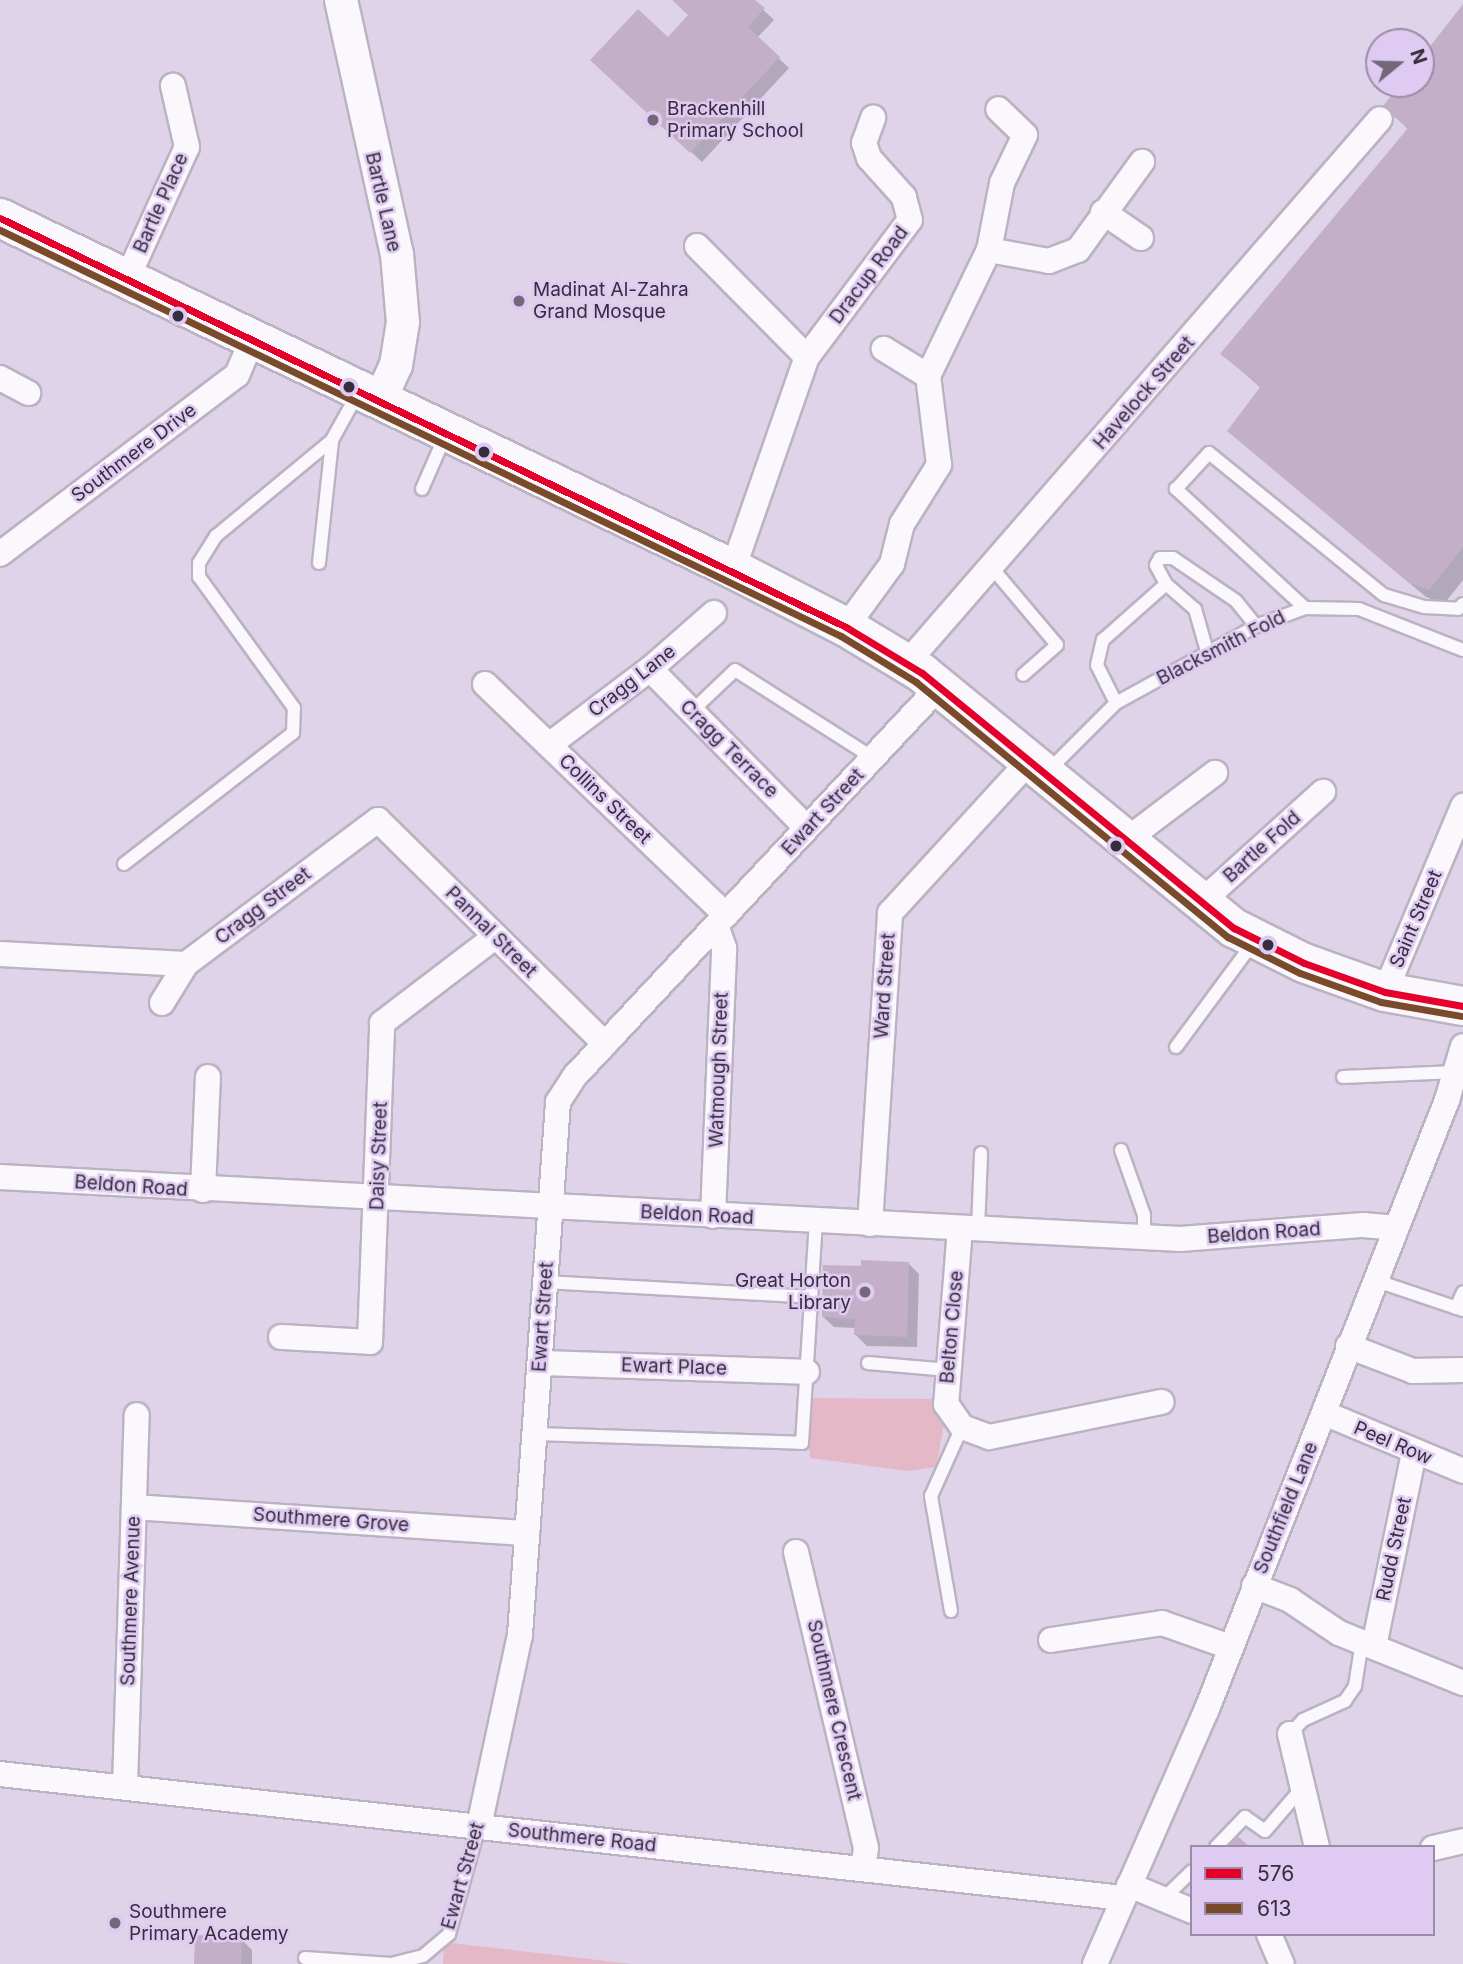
<!DOCTYPE html>
<style>
body{margin:0}
#map{position:relative;width:1463px;height:1964px;overflow:hidden;background:#ded3e8;font-family:Inter,sans-serif}
div>[style]{position:absolute}
[style*='--x']{left:calc(var(--x)*1px);top:calc(var(--y)*1px);width:calc(var(--w)*1px);rotate:calc(var(--a)*1deg)}
.green>*{inset:0;background:#e5b8c7}
.shadow>*{inset:0;background:#0003}
.building>*{inset:0;background:#c4afc8;transform-origin:0 0}
.roads{filter:drop-shadow(2px 0 #bbb2c2) drop-shadow(-2px 0 #bbb2c2) drop-shadow(0 2px #bbb2c2) drop-shadow(0 -2px #bbb2c2)}
.service>*{height:12px;margin:-6px;padding:0 6px;transform-origin:6px;border-radius:6px;background:#faf8fc}
.minor>*{height:24px;margin:-12px;padding:0 12px;transform-origin:12px;border-radius:12px;background:#faf8fc}
.tertiary>*{height:32px;margin:-16px;padding:0 16px;transform-origin:16px;border-radius:16px;background:#faf8fc}
.primary>*{height:38px;margin:-19px;padding:0 19px;transform-origin:19px;border-radius:19px;background:#faf8fc}
.bus-1>*{height:7px;margin:-3.5px;padding:0 3.5px;transform-origin:3.5px;border-radius:3.5px;background:#e4002b}
.bus-2>*{height:7px;margin:-3.5px;padding:0 3.5px;transform-origin:3.5px;border-radius:3.5px;background:#7a4b2a}
.dots>*{width:19px;height:19px;translate:-50% -50%;box-sizing:border-box;border:4px solid #dfcaf1;border-radius:50%}
span{translate:-50% -50%;white-space:nowrap;text-align:center;line-height:1.15;-webkit-text-stroke:5px #dfcaf1;paint-order:stroke}
.poi-label{font-size:19px;color:#362e3d}
.left{translate:0 -50%;text-align:left}
.right{translate:-100% -50%;text-align:right}
.street-label{font-size:19px;color:#362e3d}
.legend{position:absolute;left:1190px;top:1845px;width:245px;height:91px;box-sizing:border-box;background:#dfcaf1;border:2px solid #9b8ca9;margin:0;padding:9px 12px;list-style:none;font-size:21px;color:#362e3d}
.legend li{display:flex;align-items:center;gap:14px;height:35px}
.legend b{width:35px;border:2px solid #9b8ca9}
.north{position:absolute;left:1365px;top:28px;width:70px;height:70px;box-sizing:border-box;background:#dfcaf1;border:2px solid #9b8ca9;border-radius:50%;rotate:71deg;font-size:19px;font-weight:700;line-height:28px;text-align:center;color:#362e3d}
.north::after{content:'';display:block;margin:auto;width:24px;height:32px;background:#716879;clip-path:polygon(50% 0,100% 100%,50% 72%,0 100%)}
</style>
<div id="map">
<div class="green">
<div style="clip-path:polygon(808px 1398px,935px 1399px,944px 1424px,936px 1467px,908px 1471px,810px 1458px)"></div>
<div style="clip-path:polygon(444px 1942px,632px 1964px,443px 1964px)"></div>
</div>
<div class="shadow">
<div style="clip-path:polygon(674px 0,753px 0,774px 20px,757px 38px,789px 68px,702px 162px,603px 70px,668px 40px,690px 15px)"></div>
<div style="clip-path:polygon(1463px 7px,1463px 580px,1444px 604px,1426px 597px,1229px 431px,1261px 388px,1222px 354px,1409px 130px,1385px 107px,1403px 84px,1421px 84px,1421px 61px)"></div>
<div style="clip-path:polygon(909px 1264px,919px 1274px,917px 1347px,867px 1346px,856px 1335px,856px 1328px,834px 1327px,823px 1317px,825px 1267px)"></div>
<div style="clip-path:polygon(241px 1939px,252px 1950px,252px 1964px,195px 1964px)"></div>
</div>
<div class="building">
<div style="clip-path:polygon(672px 0,755px 0,765px 8px,748px 27px,780px 57px,690px 153px,590px 60px,638px 9px,668px 37px,688px 15px)"></div>
<div style="clip-path:polygon(1463px 4px,1463px 547px,1429px 590px,1409px 583px,1227px 431px,1261px 386px,1220px 354px,1408px 128px,1382px 107px,1401px 84px,1421px 84px,1421px 58px)"></div>
<div style="clip-path:polygon(861px 1260px,909px 1262px,907px 1337px,854px 1335px,855px 1319px,822px 1317px,823px 1265px,861px 1266px)"></div>
<div style="clip-path:polygon(1234px 1833px,1250px 1847px,1223px 1847px)"></div>
<div style="left:195px;top:1935px;width:47px;height:29px;rotate:2deg"></div>
</div>
<div class="roads">
<div class="service">
<div style="--x:422;--y:489;--w:58;--a:-66.5"></div>
<div style="--x:319;--y:563;--w:123;--a:-83.9"></div>
<div style="--x:993;--y:569;--w:99;--a:49.9"></div>
<div style="--x:1057;--y:645;--w:45;--a:138.6"></div>
<div style="--x:1166;--y:584;--w:21;--a:-118"></div>
<div style="--x:1156;--y:565;--w:8;--a:-60"></div>
<div style="--x:1160;--y:558;--w:13;--a:0"></div>
<div style="--x:1173;--y:558;--w:76;--a:34.3"></div>
<div style="--x:1236;--y:601;--w:32;--a:51"></div>
<div style="--x:1305;--y:608;--w:176;--a:-137.3"></div>
<div style="--x:1176;--y:489;--w:49;--a:-47.5"></div>
<div style="--x:1209;--y:453;--w:225;--a:39.1"></div>
<div style="--x:1384;--y:595;--w:42;--a:16.7"></div>
<div style="--x:1424;--y:607;--w:34;--a:3"></div>
<div style="--x:1458;--y:609;--w:7;--a:-45"></div>
<div style="--x:1116;--y:703;--w:42;--a:-116.6"></div>
<div style="--x:1097;--y:665;--w:26;--a:-77"></div>
<div style="--x:1103;--y:640;--w:84;--a:-41.6"></div>
<div style="--x:1166;--y:584;--w:38;--a:41"></div>
<div style="--x:1195;--y:609;--w:44;--a:74.1"></div>
<div style="--x:692;--y:711;--w:59;--a:-43.6"></div>
<div style="--x:735;--y:670;--w:164;--a:32.5"></div>
<div style="--x:1049;--y:770;--w:95;--a:-45"></div>
<div style="--x:1116;--y:703;--w:160;--a:-28.8"></div>
<div style="--x:1256;--y:626;--w:52;--a:-20.2"></div>
<div style="--x:1305;--y:608;--w:54;--a:1.1"></div>
<div style="--x:1359;--y:609;--w:112;--a:21.5"></div>
<div style="--x:124;--y:864;--w:214;--a:-37.8"></div>
<div style="--x:293;--y:733;--w:25;--a:-88"></div>
<div style="--x:294;--y:708;--w:162;--a:-125.9"></div>
<div style="--x:199;--y:577;--w:14;--a:-90"></div>
<div style="--x:199;--y:563;--w:32;--a:-58"></div>
<div style="--x:216;--y:536;--w:151;--a:-39.6"></div>
<div style="--x:332;--y:440;--w:54;--a:-61"></div>
<div style="--x:1176;--y:1047;--w:129;--a:-53.5"></div>
<div style="--x:1343;--y:1077;--w:112;--a:-2.6"></div>
<div style="--x:1121;--y:1150;--w:69;--a:70.5"></div>
<div style="--x:1144;--y:1215;--w:23;--a:90"></div>
<div style="--x:978;--y:1229;--w:76;--a:-87.7"></div>
<div style="--x:1374;--y:1280;--w:94;--a:18.6"></div>
<div style="--x:546;--y:1282;--w:265;--a:3.2"></div>
<div style="--x:1456;--y:1308;--w:17;--a:-66"></div>
<div style="--x:868;--y:1363;--w:81;--a:4.9"></div>
<div style="--x:535;--y:1434;--w:267;--a:1.9"></div>
<div style="--x:802;--y:1443;--w:222;--a:-86.4"></div>
<div style="--x:951;--y:1611;--w:117;--a:-99.9"></div>
<div style="--x:931;--y:1496;--w:76;--a:-65.8"></div>
<div style="--x:1290;--y:1734;--w:19;--a:-47"></div>
<div style="--x:1303;--y:1720;--w:46;--a:-24.3"></div>
<div style="--x:1345;--y:1701;--w:18;--a:-56"></div>
<div style="--x:1355;--y:1686;--w:45;--a:-81"></div>
<div style="--x:1216;--y:1847;--w:42;--a:-46"></div>
<div style="--x:1245;--y:1817;--w:24;--a:35"></div>
<div style="--x:1265;--y:1831;--w:57;--a:-49.3"></div>
<div style="--x:1163;--y:1899;--w:40;--a:-44"></div>
<div style="--x:305;--y:1958;--w:86;--a:4"></div>
<div style="--x:391;--y:1964;--w:33;--a:-14"></div>
<div style="--x:423;--y:1956;--w:34;--a:-40"></div>
<div style="--x:449;--y:1934;--w:112;--a:-74.5"></div>
</div>
<div class="minor">
<div style="--x:1103;--y:212;--w:46;--a:34.4"></div>
<div style="--x:697;--y:246;--w:156;--a:45.3"></div>
<div style="--x:989;--y:250;--w:61;--a:10.4"></div>
<div style="--x:1049;--y:261;--w:31;--a:-21"></div>
<div style="--x:1078;--y:250;--w:109;--a:-54"></div>
<div style="--x:127;--y:279;--w:145;--a:-65.6"></div>
<div style="--x:187;--y:147;--w:63;--a:-102.9"></div>
<div style="--x:928;--y:376;--w:140;--a:-64.2"></div>
<div style="--x:989;--y:250;--w:68;--a:-79"></div>
<div style="--x:1002;--y:183;--w:53;--a:-64.4"></div>
<div style="--x:1025;--y:135;--w:37;--a:-136"></div>
<div style="--x:0;--y:378;--w:32;--a:28"></div>
<div style="--x:0;--y:554;--w:297;--a:-37.1"></div>
<div style="--x:237;--y:375;--w:38;--a:-67"></div>
<div style="--x:733;--y:569;--w:225;--a:-70.8"></div>
<div style="--x:807;--y:357;--w:171;--a:-53.1"></div>
<div style="--x:910;--y:220;--w:24;--a:-105"></div>
<div style="--x:904;--y:197;--w:52;--a:-131.9"></div>
<div style="--x:869;--y:158;--w:16;--a:-108"></div>
<div style="--x:864;--y:143;--w:27;--a:-70"></div>
<div style="--x:846;--y:627;--w:78;--a:-53.9"></div>
<div style="--x:892;--y:564;--w:41;--a:-76"></div>
<div style="--x:902;--y:524;--w:70;--a:-57.9"></div>
<div style="--x:939;--y:465;--w:90;--a:-97"></div>
<div style="--x:928;--y:376;--w:52;--a:-148.5"></div>
<div style="--x:906;--y:664;--w:722;--a:-48.99"></div>
<div style="--x:650;--y:669;--w:223;--a:45.4"></div>
<div style="--x:485;--y:684;--w:334;--a:43.8"></div>
<div style="--x:549;--y:745;--w:126;--a:-37"></div>
<div style="--x:650;--y:669;--w:85;--a:-41.2"></div>
<div style="--x:1125;--y:841;--w:113;--a:-37.1"></div>
<div style="--x:1200;--y:903;--w:166;--a:-42.1"></div>
<div style="--x:0;--y:954;--w:186;--a:3.1"></div>
<div style="--x:1385;--y:992;--w:202;--a:-67.2"></div>
<div style="--x:162;--y:1003;--w:46;--a:-58.4"></div>
<div style="--x:186;--y:964;--w:240;--a:-36.9"></div>
<div style="--x:378;--y:820;--w:319;--a:44.6"></div>
<div style="--x:0;--y:1177;--w:1182;--a:3.01"></div>
<div style="--x:1180;--y:1239;--w:184;--a:-4.4"></div>
<div style="--x:1363;--y:1225;--w:32;--a:5"></div>
<div style="--x:203;--y:1190;--w:113;--a:-87.5"></div>
<div style="--x:713;--y:1216;--w:268;--a:-87.6"></div>
<div style="--x:724;--y:948;--w:24;--a:-109"></div>
<div style="--x:870;--y:1224;--w:312;--a:-86.3"></div>
<div style="--x:890;--y:913;--w:207;--a:-47.5"></div>
<div style="--x:960;--y:1228;--w:177;--a:94.5"></div>
<div style="--x:946;--y:1404;--w:28;--a:55"></div>
<div style="--x:962;--y:1427;--w:29;--a:20"></div>
<div style="--x:989;--y:1437;--w:176;--a:-11.5"></div>
<div style="--x:281;--y:1337;--w:89;--a:3.2"></div>
<div style="--x:370;--y:1342;--w:319;--a:-87.8"></div>
<div style="--x:382;--y:1023;--w:143;--a:-37.3"></div>
<div style="--x:1348;--y:1346;--w:70;--a:21"></div>
<div style="--x:1413;--y:1371;--w:50;--a:-1.1"></div>
<div style="--x:540;--y:1363;--w:267;--a:1.9"></div>
<div style="--x:1324;--y:1413;--w:151;--a:22.6"></div>
<div style="--x:134;--y:1507;--w:394;--a:3.8"></div>
<div style="--x:796;--y:1552;--w:304;--a:76.7"></div>
<div style="--x:866;--y:1848;--w:21;--a:98"></div>
<div style="--x:1254;--y:1586;--w:39;--a:21"></div>
<div style="--x:1290;--y:1600;--w:59;--a:34"></div>
<div style="--x:1339;--y:1633;--w:134;--a:22"></div>
<div style="--x:1051;--y:1640;--w:112;--a:-8.7"></div>
<div style="--x:1162;--y:1623;--w:72;--a:19.4"></div>
<div style="--x:1374;--y:1646;--w:198;--a:-78.3"></div>
<div style="--x:1290;--y:1734;--w:116;--a:76.6"></div>
<div style="--x:0;--y:1774;--w:1130;--a:6.3"></div>
<div style="--x:125;--y:1787;--w:372;--a:-88.2"></div>
<div style="--x:479;--y:1826;--w:195;--a:-77.9"></div>
<div style="--x:520;--y:1635;--w:534;--a:-85.92"></div>
<div style="--x:558;--y:1102;--w:30;--a:-57"></div>
<div style="--x:574;--y:1077;--w:534;--a:-46.9"></div>
<div style="--x:1433;--y:1848;--w:31;--a:-13"></div>
<div style="--x:1129;--y:1885;--w:68;--a:22.4"></div>
<div style="--x:1269;--y:1934;--w:33;--a:67"></div>
<div style="--x:1095;--y:1964;--w:279;--a:-66.3"></div>
<div style="--x:1207;--y:1709;--w:655;--a:-68.49"></div>
<div style="--x:1447;--y:1100;--w:56;--a:-73.5"></div>
</div>
<div class="tertiary">
<div style="--x:341;--y:0;--w:260;--a:77.6"></div>
<div style="--x:397;--y:254;--w:68;--a:85"></div>
<div style="--x:403;--y:322;--w:44;--a:99.2"></div>
<div style="--x:396;--y:365;--w:41;--a:114.7"></div>
</div>
<div class="primary">
<div style="--x:0;--y:218;--w:813;--a:25.59"></div>
<div style="--x:733;--y:569;--w:127;--a:27.2"></div>
<div style="--x:846;--y:627;--w:89;--a:31.2"></div>
<div style="--x:922;--y:673;--w:403;--a:39.3"></div>
<div style="--x:1234;--y:928;--w:78;--a:26.6"></div>
<div style="--x:1304;--y:963;--w:86;--a:19.7"></div>
<div style="--x:1385;--y:992;--w:79;--a:10.2"></div>
</div>
</div>
<div class="bus-1">
<div style="--x:0;--y:218;--w:940;--a:25.8"></div>
<div style="--x:846;--y:627;--w:89;--a:31.2"></div>
<div style="--x:922;--y:673;--w:403;--a:39.3"></div>
<div style="--x:1234;--y:928;--w:78;--a:26.6"></div>
<div style="--x:1304;--y:963;--w:86;--a:19.7"></div>
<div style="--x:1385;--y:992;--w:79;--a:10.2"></div>
</div>
<div class="bus-2">
<div style="--x:0;--y:230;--w:934;--a:25.77"></div>
<div style="--x:841;--y:636;--w:88;--a:31.5"></div>
<div style="--x:916;--y:682;--w:403;--a:39.3"></div>
<div style="--x:1228;--y:937;--w:80;--a:26.6"></div>
<div style="--x:1300;--y:973;--w:86;--a:19.7"></div>
<div style="--x:1381;--y:1002;--w:81;--a:9.9"></div>
</div>
<div class="dots">
<div style="left:653px;top:120px;background:#716879"></div>
<div style="left:519px;top:301px;background:#716879"></div>
<div style="left:178px;top:316px;background:#362e3d"></div>
<div style="left:349px;top:387px;background:#362e3d"></div>
<div style="left:484px;top:452px;background:#362e3d"></div>
<div style="left:1116px;top:846px;background:#362e3d"></div>
<div style="left:1268px;top:945px;background:#362e3d"></div>
<div style="left:865px;top:1292px;background:#716879"></div>
<div style="left:115px;top:1923px;background:#716879"></div>
</div>
<div class="poi-label">
<span class="left" style="left:667px;top:120px">Brackenhill<br>Primary School</span>
<span class="left" style="left:533px;top:301px">Madinat Al-Zahra<br>Grand Mosque</span>
<span class="right" style="left:851px;top:1292px">Great Horton<br>Library</span>
<span class="left" style="left:129px;top:1923px">Southmere<br>Primary Academy</span>
</div>
<div class="street-label">
<span style="left:383px;top:202px;rotate:77deg">Bartle Lane</span>
<span style="left:161px;top:203px;rotate:-66deg">Bartle Place</span>
<span style="left:869px;top:275px;rotate:-53deg">Dracup Road</span>
<span style="left:1144px;top:393px;rotate:-49deg">Havelock Street</span>
<span style="left:134px;top:453px;rotate:-37deg">Southmere Drive</span>
<span style="left:1221px;top:648px;rotate:-27deg">Blacksmith Fold</span>
<span style="left:632px;top:681px;rotate:-38deg">Cragg Lane</span>
<span style="left:729px;top:749px;rotate:45deg">Cragg Terrace</span>
<span style="left:605px;top:799px;rotate:44deg">Collins Street</span>
<span style="left:823px;top:812px;rotate:-47deg">Ewart Street</span>
<span style="left:1262px;top:847px;rotate:-42deg">Bartle Fold</span>
<span style="left:263px;top:906px;rotate:-37deg">Cragg Street</span>
<span style="left:1416px;top:919px;rotate:-67deg">Saint Street</span>
<span style="left:491px;top:932px;rotate:45deg">Pannal Street</span>
<span style="left:885px;top:986px;rotate:-86deg">Ward Street</span>
<span style="left:719px;top:1070px;rotate:-88deg">Watmough Street</span>
<span style="left:379px;top:1156px;rotate:-88deg">Daisy Street</span>
<span style="left:131px;top:1186px;rotate:4deg">Beldon Road</span>
<span style="left:697px;top:1215px;rotate:3deg">Beldon Road</span>
<span style="left:1264px;top:1233px;rotate:-4deg">Beldon Road</span>
<span style="left:543px;top:1317px;rotate:-86deg">Ewart Street</span>
<span style="left:952px;top:1327px;rotate:-85deg">Belton Close</span>
<span style="left:674px;top:1367px;rotate:2deg">Ewart Place</span>
<span style="left:1393px;top:1443px;rotate:23deg">Peel Row</span>
<span style="left:1286px;top:1508px;rotate:-68deg">Southfield Lane</span>
<span style="left:331px;top:1520px;rotate:4deg">Southmere Grove</span>
<span style="left:1394px;top:1549px;rotate:-78deg">Rudd Street</span>
<span style="left:131px;top:1601px;rotate:-88deg">Southmere Avenue</span>
<span style="left:834px;top:1710px;rotate:77deg">Southmere Crescent</span>
<span style="left:582px;top:1838px;rotate:6deg">Southmere Road</span>
<span style="left:463px;top:1876px;rotate:-74deg">Ewart Street</span>
</div>
<ul class="legend">
<li><b style="height:9px;background:#e4002b"></b>576</li>
<li><b style="height:9px;background:#7a4b2a"></b>613</li>
</ul>
<div class="north">N</div>
</div>
